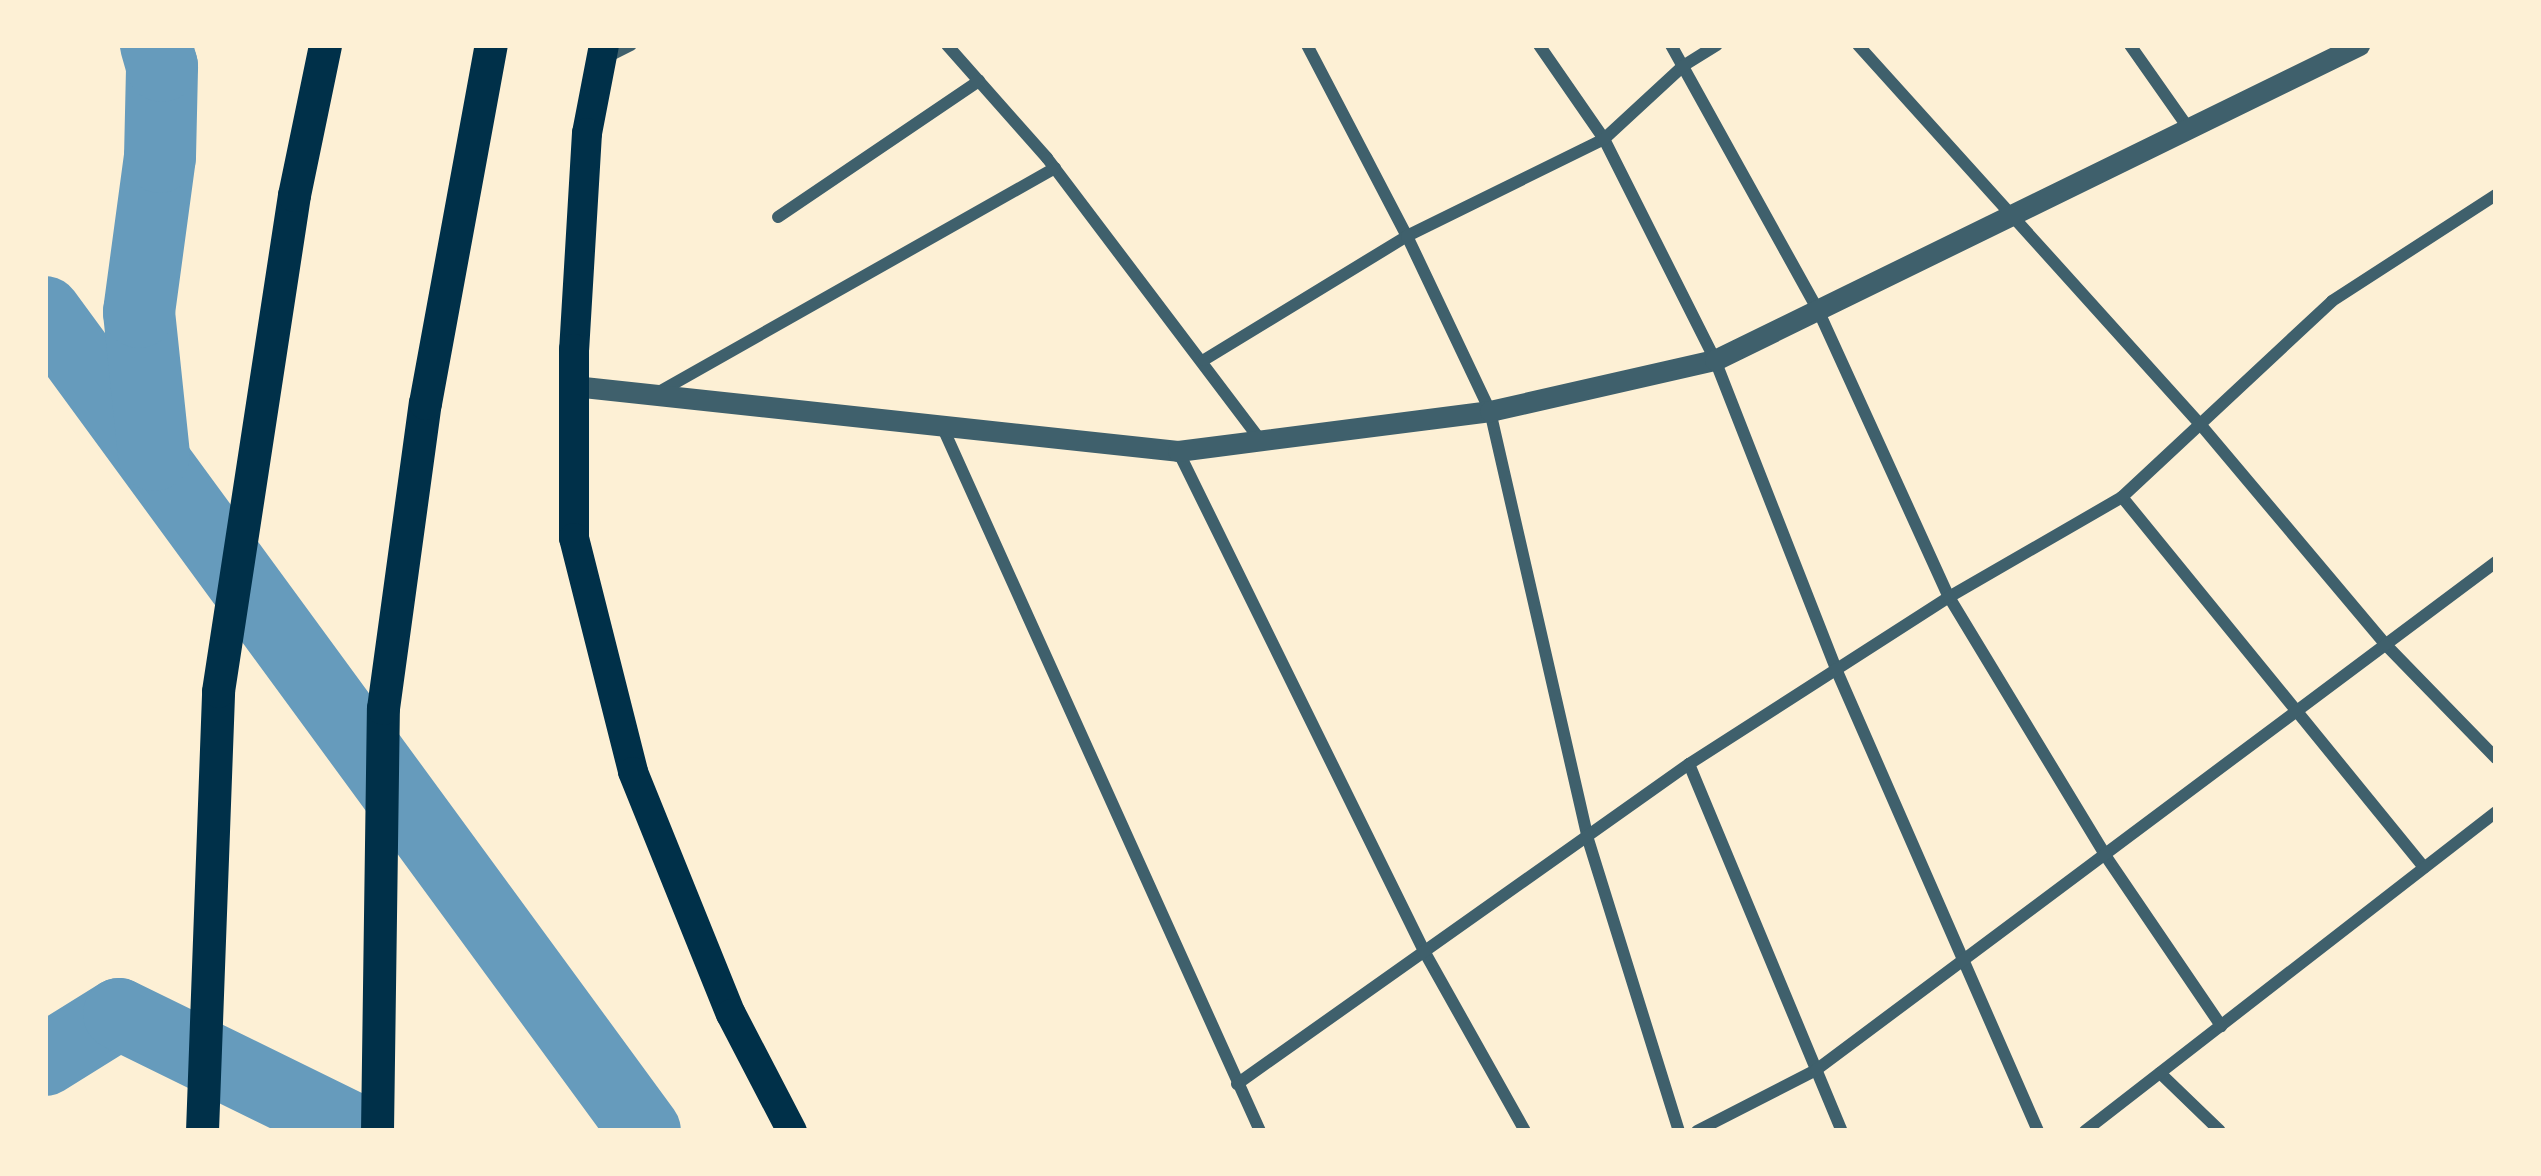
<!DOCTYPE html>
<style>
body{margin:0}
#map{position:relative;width:2541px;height:1176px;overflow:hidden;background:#fdf0d5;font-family:Signika,sans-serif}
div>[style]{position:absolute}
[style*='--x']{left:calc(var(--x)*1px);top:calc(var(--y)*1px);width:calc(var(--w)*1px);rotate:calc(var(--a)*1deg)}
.river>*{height:72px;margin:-36px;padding:0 36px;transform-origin:36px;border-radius:36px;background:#669bbc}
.minor>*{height:12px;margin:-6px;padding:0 6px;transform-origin:6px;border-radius:6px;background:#3f606c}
.tertiary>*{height:21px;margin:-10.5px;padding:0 10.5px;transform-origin:10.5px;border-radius:10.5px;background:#3f606c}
.primary>*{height:30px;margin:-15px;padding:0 15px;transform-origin:15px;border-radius:15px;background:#003049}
.trunk>*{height:33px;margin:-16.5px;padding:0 16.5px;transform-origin:16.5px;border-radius:16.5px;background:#003049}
span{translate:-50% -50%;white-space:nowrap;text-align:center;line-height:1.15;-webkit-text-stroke:12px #fdf0d5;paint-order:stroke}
.frame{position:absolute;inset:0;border:48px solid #fdf0d5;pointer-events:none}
</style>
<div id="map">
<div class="river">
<div style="--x:45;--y:312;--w:1015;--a:53.77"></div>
<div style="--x:154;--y:455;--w:144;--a:-96"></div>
<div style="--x:139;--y:312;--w:156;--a:-82.3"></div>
<div style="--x:160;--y:157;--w:91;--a:-88.7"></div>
<div style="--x:162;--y:66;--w:22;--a:-106"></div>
<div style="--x:45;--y:1060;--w:87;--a:-31.9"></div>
<div style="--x:119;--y:1014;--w:266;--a:26.1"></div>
</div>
<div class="minor">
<div style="--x:947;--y:45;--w:151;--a:48.5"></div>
<div style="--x:1047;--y:158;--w:356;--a:52.9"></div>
<div style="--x:1307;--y:45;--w:216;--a:62.4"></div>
<div style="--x:1407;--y:236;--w:194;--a:64.6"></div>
<div style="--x:1490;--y:411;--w:436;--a:77.1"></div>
<div style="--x:1587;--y:836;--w:309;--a:72.7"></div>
<div style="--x:1539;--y:45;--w:114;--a:55.3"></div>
<div style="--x:1604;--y:139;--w:247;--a:63.3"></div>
<div style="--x:1715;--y:360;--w:332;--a:68.6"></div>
<div style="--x:1836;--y:669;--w:504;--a:66.38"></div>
<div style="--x:1671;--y:45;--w:303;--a:61"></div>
<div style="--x:1818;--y:310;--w:315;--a:65.5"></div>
<div style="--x:1949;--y:597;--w:301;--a:58.8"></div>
<div style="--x:2105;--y:855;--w:207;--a:55.8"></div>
<div style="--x:1858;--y:45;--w:510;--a:47.94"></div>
<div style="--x:2200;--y:424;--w:289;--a:49.9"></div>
<div style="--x:2386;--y:645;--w:158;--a:45.8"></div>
<div style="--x:2130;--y:45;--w:103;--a:54.9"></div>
<div style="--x:605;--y:58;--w:29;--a:-27"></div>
<div style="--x:778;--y:217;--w:243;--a:-34.1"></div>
<div style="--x:1204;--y:360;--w:238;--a:-31.4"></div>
<div style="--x:1407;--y:236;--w:220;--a:-26.2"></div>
<div style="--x:1604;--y:139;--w:108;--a:-42.7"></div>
<div style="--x:1683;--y:66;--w:40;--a:-32"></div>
<div style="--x:659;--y:392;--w:455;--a:-29.5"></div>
<div style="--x:942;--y:426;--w:773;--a:65.72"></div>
<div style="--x:1178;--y:451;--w:557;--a:63.8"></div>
<div style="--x:1424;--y:951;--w:206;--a:60.7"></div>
<div style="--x:2122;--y:497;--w:478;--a:50.8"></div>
<div style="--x:1689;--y:764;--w:398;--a:67.4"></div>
<div style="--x:2160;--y:1073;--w:83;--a:44"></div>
<div style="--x:1237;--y:1084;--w:554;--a:-35.3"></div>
<div style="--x:1689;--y:764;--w:309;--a:-32.7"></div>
<div style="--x:1949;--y:597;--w:200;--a:-30"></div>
<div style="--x:2122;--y:497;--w:287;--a:-43"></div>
<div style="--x:2332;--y:301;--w:195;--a:-32.9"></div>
<div style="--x:1697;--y:1131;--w:134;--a:-27.1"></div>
<div style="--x:1816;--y:1070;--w:849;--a:-36.76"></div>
<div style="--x:2085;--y:1131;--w:520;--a:-37.82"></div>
</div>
<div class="tertiary">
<div style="--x:574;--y:386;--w:607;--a:6.14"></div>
<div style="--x:1178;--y:451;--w:315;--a:-7.3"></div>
<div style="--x:1490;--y:411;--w:231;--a:-12.8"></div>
<div style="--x:1715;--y:360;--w:717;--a:-26.06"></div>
</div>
<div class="primary">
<div style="--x:604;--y:45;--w:90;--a:100.9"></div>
<div style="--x:587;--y:133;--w:216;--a:93.4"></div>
<div style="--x:574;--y:349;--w:189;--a:90"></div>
<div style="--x:574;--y:538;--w:241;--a:75.8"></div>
<div style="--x:633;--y:772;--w:261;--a:68"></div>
<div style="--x:731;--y:1014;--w:132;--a:62.5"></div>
</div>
<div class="trunk">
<div style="--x:202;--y:1131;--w:440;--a:-87.9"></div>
<div style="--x:218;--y:691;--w:502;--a:-81.29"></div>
<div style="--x:294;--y:195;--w:153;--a:-78.3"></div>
<div style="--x:377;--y:1131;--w:423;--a:-89.2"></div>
<div style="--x:383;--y:708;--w:308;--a:-82.2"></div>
<div style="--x:425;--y:403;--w:364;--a:-79.6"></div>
</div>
<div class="frame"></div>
</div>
